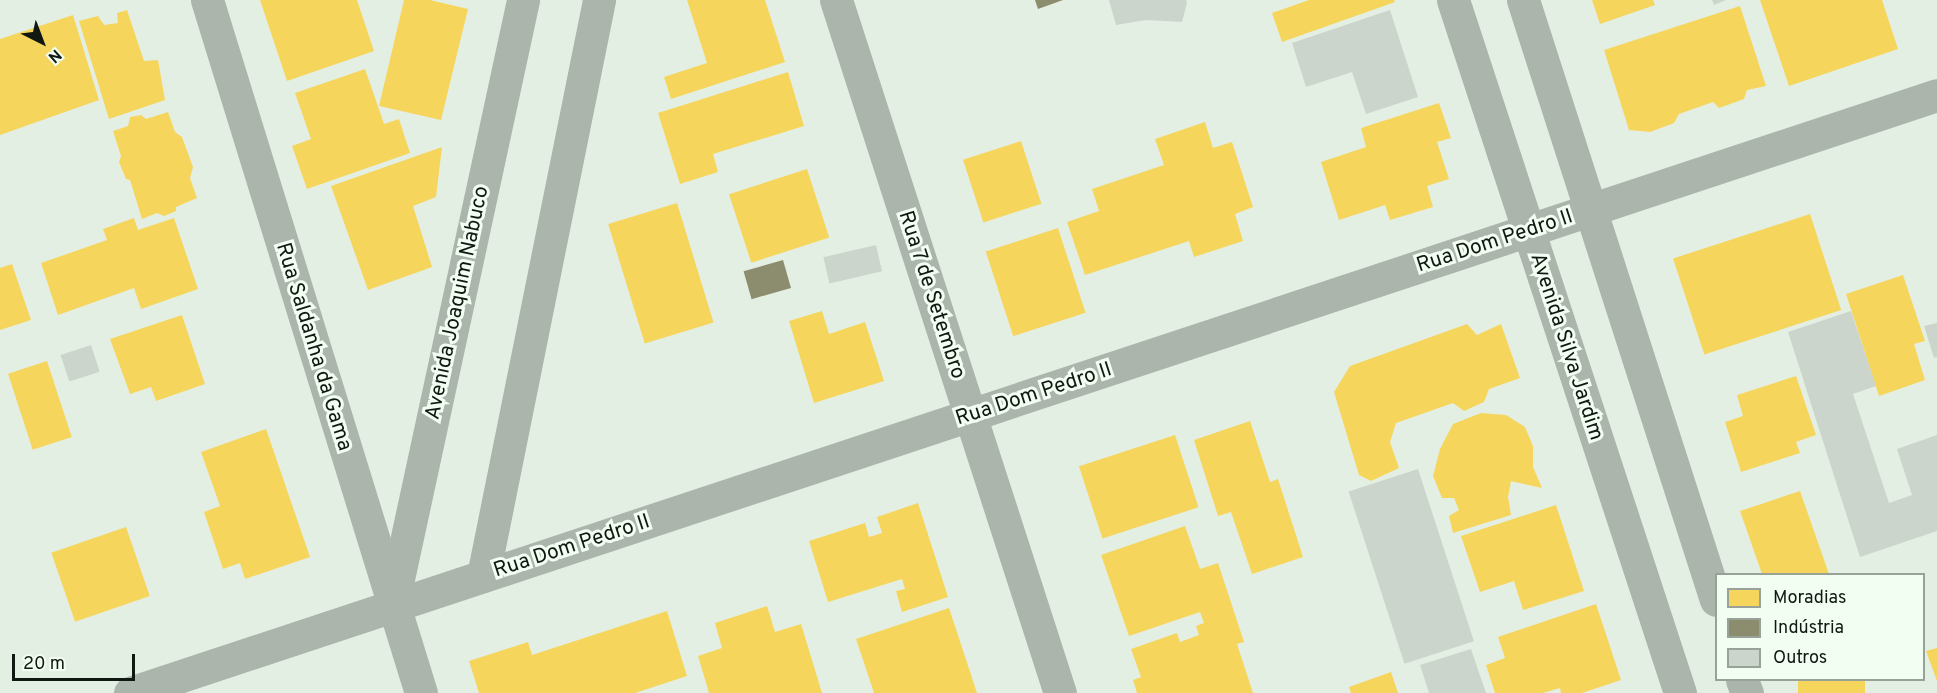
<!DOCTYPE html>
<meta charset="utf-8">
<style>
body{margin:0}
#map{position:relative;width:1937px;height:693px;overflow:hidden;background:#e4efe4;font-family:Overpass,sans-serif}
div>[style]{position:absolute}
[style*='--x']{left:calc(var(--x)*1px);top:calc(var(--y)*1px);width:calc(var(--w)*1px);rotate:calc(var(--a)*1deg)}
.homes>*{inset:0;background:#f6d55c;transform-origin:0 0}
.industry>*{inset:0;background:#8c8c6e;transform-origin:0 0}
.building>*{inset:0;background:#ccd5cc;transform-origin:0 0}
.minor>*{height:33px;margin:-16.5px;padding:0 16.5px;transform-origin:16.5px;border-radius:16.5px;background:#abb5ac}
span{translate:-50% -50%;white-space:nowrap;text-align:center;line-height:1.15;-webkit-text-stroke:6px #f2fef2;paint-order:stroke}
.street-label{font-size:21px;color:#111811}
.legend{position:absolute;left:1715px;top:573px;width:210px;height:108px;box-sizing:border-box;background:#f2fef2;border:2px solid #98a298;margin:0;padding:8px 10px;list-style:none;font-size:18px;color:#111811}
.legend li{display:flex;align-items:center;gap:12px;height:30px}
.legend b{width:30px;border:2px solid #98a298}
.north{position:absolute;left:12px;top:12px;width:60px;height:60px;-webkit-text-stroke:4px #f2fef2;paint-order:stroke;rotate:138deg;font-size:16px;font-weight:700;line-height:24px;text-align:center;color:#111811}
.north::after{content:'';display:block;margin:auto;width:21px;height:27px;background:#111811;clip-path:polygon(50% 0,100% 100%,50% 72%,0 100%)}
.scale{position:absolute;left:12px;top:654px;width:123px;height:27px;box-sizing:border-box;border:3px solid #111811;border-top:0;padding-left:8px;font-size:18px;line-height:21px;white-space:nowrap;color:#111811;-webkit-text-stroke:4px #f2fef2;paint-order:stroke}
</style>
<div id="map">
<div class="homes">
<div style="clip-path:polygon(260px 0,357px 0,374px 51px,287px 81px)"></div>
<div style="clip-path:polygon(404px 0,430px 0,468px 9px,441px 120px,379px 106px)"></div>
<div style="clip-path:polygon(687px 0,765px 0,785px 62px,671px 99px,664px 77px,707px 63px)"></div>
<div style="clip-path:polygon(1309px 0,1394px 0,1395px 2px,1282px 42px,1272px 13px)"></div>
<div style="clip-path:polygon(1592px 0,1653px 0,1655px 5px,1600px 24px)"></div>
<div style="clip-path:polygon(1760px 0,1882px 0,1898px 49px,1789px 86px)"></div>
<div style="clip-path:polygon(1740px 6px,1766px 86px,1747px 90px,1744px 99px,1719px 108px,1713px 102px,1679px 114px,1674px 123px,1650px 132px,1629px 130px,1604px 50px)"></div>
<div style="clip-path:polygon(127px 10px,144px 61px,158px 60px,165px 100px,109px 119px,79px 21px,98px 16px,104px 25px,118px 23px,117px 13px)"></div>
<div style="clip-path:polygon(73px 15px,99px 100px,0 135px,0 39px)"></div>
<div style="clip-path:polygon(365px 69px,384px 124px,399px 119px,410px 153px,307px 189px,292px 146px,311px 139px,295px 93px)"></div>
<div style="clip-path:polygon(788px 72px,804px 126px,713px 154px,718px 172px,680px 184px,658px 113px)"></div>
<div style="clip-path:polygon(1439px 103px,1451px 138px,1437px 142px,1449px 179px,1427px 186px,1433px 207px,1390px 220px,1385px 205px,1339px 220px,1321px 162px,1366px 147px,1361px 128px)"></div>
<div style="clip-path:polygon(168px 112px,175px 132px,182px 137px,193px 167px,190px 178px,197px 198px,176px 207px,176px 211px,164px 216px,157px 213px,142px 219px,130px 180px,126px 179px,119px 162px,121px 156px,113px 131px,128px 126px,130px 117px,141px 115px,146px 119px)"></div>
<div style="clip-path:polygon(1205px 122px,1213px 148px,1232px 142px,1253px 207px,1235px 214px,1243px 241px,1194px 257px,1189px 241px,1085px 275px,1067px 222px,1099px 211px,1092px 189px,1164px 165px,1155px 139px)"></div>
<div style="left:1021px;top:141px;width:66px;height:61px;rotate:72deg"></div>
<div style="clip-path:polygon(442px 147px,436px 197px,413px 206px,432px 267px,368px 290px,331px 186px)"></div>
<div style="left:807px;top:169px;width:72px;height:82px;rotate:72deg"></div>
<div style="left:677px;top:203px;width:125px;height:72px;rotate:73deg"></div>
<div style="left:1810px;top:214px;width:101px;height:144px;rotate:72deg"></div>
<div style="clip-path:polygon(134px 218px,138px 230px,174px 218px,198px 289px,141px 309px,134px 288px,58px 315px,41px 263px,107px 240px,103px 229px)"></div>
<div style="left:1058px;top:228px;width:89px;height:76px;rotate:72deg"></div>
<div style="clip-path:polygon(12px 264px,31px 320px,0 330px,0 268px)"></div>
<div style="clip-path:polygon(1903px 275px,1925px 341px,1914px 344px,1925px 380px,1879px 396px,1846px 294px)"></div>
<div style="clip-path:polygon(822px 311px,829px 334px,865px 322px,884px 381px,814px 403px,789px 321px)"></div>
<div style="clip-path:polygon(182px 315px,205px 384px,156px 401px,151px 387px,130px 394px,110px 339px)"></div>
<div style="clip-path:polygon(1467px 324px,1477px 335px,1501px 324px,1520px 378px,1489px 389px,1484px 402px,1464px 411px,1453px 403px,1396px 423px,1390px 442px,1399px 468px,1371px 481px,1359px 475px,1334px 392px,1350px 366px)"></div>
<div style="left:47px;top:361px;width:80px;height:41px;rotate:72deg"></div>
<div style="clip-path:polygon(1796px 376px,1816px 435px,1796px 442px,1800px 453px,1741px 472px,1725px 422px,1743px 416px,1737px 395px)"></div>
<div style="clip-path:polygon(1481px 413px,1506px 415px,1525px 427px,1533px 446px,1533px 467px,1542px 488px,1511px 481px,1508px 497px,1511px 515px,1453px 533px,1449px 516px,1459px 510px,1454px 498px,1442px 498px,1433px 476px,1440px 449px,1453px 424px)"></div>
<div style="clip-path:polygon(1250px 421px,1270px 482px,1278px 479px,1303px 557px,1252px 574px,1231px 512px,1218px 516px,1194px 440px)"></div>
<div style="clip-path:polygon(266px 429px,310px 557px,245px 579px,240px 563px,223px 569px,204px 512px,220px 506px,201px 452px)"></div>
<div style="left:1175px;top:435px;width:76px;height:101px;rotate:72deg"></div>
<div style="clip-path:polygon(1800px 491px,1829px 574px,1762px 574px,1740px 511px)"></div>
<div style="clip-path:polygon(918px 503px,948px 597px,902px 612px,896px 591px,905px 589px,902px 579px,828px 602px,809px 541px,865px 523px,869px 537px,882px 533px,877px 517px)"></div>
<div style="clip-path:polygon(1556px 505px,1584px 591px,1523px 610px,1514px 581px,1480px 592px,1461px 536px)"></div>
<div style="clip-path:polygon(1185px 526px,1200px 569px,1218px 563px,1244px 642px,1237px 644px,1253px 693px,1137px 693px,1133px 680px,1141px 677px,1131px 649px,1177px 633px,1180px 642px,1199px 635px,1196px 626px,1204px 623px,1200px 612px,1129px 636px,1101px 555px)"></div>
<div style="left:126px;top:527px;width:73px;height:79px;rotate:71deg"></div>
<div style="clip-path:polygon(1596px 604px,1621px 680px,1582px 693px,1561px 693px,1560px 688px,1543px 693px,1495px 693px,1486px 665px,1505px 658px,1498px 637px)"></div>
<div style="clip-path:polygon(767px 606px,775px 632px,801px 624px,822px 693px,709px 693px,698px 656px,722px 648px,715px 623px)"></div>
<div style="clip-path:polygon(949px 608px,977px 693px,874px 693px,856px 639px)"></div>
<div style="clip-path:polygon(667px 611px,687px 676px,635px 693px,479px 693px,469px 661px,528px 642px,532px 655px)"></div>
<div style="clip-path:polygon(1937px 648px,1937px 681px,1926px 651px)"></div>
<div style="clip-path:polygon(1391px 672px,1398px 693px,1351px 693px,1349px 687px)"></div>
<div style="left:1798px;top:680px;width:67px;height:14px"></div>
</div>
<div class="industry">
<div style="clip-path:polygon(1035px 0,1063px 0,1038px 9px)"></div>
<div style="left:783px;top:260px;width:29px;height:41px;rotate:74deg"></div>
</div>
<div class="building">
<div style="clip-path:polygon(1109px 0,1186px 0,1187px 3px,1182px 22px,1146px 20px,1116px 25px)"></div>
<div style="clip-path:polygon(1712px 0,1726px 0,1714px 5px)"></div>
<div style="clip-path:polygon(1390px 10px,1418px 97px,1366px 114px,1352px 72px,1306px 87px,1292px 43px)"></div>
<div style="left:876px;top:245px;width:27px;height:54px;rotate:77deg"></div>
<div style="clip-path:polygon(1851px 311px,1876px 386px,1853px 394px,1889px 503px,1912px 495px,1897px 449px,1937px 435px,1937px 531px,1860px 557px,1788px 332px)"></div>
<div style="clip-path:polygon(1937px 323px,1937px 357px,1934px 358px,1924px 326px)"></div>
<div style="left:91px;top:345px;width:28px;height:32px;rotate:72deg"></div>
<div style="left:1418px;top:469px;width:181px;height:73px;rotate:72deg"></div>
<div style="clip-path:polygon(1471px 649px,1486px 693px,1429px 693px,1420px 665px)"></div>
</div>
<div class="minor">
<div style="--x:207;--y:0;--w:725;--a:72.84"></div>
<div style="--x:836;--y:0;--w:728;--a:72.09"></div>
<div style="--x:1453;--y:0;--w:729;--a:71.86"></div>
<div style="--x:1523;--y:0;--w:630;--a:72.17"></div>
<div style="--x:483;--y:576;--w:588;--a:-78.61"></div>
<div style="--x:393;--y:602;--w:616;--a:-77.81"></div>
<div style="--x:1742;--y:680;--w:14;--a:69"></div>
<div style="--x:130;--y:693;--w:1903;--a:-18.31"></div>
</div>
<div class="street-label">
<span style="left:1495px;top:242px;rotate:-18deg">Rua Dom Pedro II</span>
<span style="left:931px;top:295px;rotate:72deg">Rua 7 de Setembro</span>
<span style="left:458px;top:303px;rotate:-78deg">Avenida Joaquim Nabuco</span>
<span style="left:313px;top:347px;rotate:73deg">Rua Saldanha da Gama</span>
<span style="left:1566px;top:347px;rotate:72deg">Avenida Silva Jardim</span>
<span style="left:1034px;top:395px;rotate:-18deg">Rua Dom Pedro II</span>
<span style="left:572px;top:547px;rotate:-18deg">Rua Dom Pedro II</span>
</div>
<ul class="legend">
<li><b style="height:16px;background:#f6d55c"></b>Moradias</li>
<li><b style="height:16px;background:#8c8c6e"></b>Indústria</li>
<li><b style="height:16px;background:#ccd5cc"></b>Outros</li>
</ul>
<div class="north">N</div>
<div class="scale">20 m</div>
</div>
